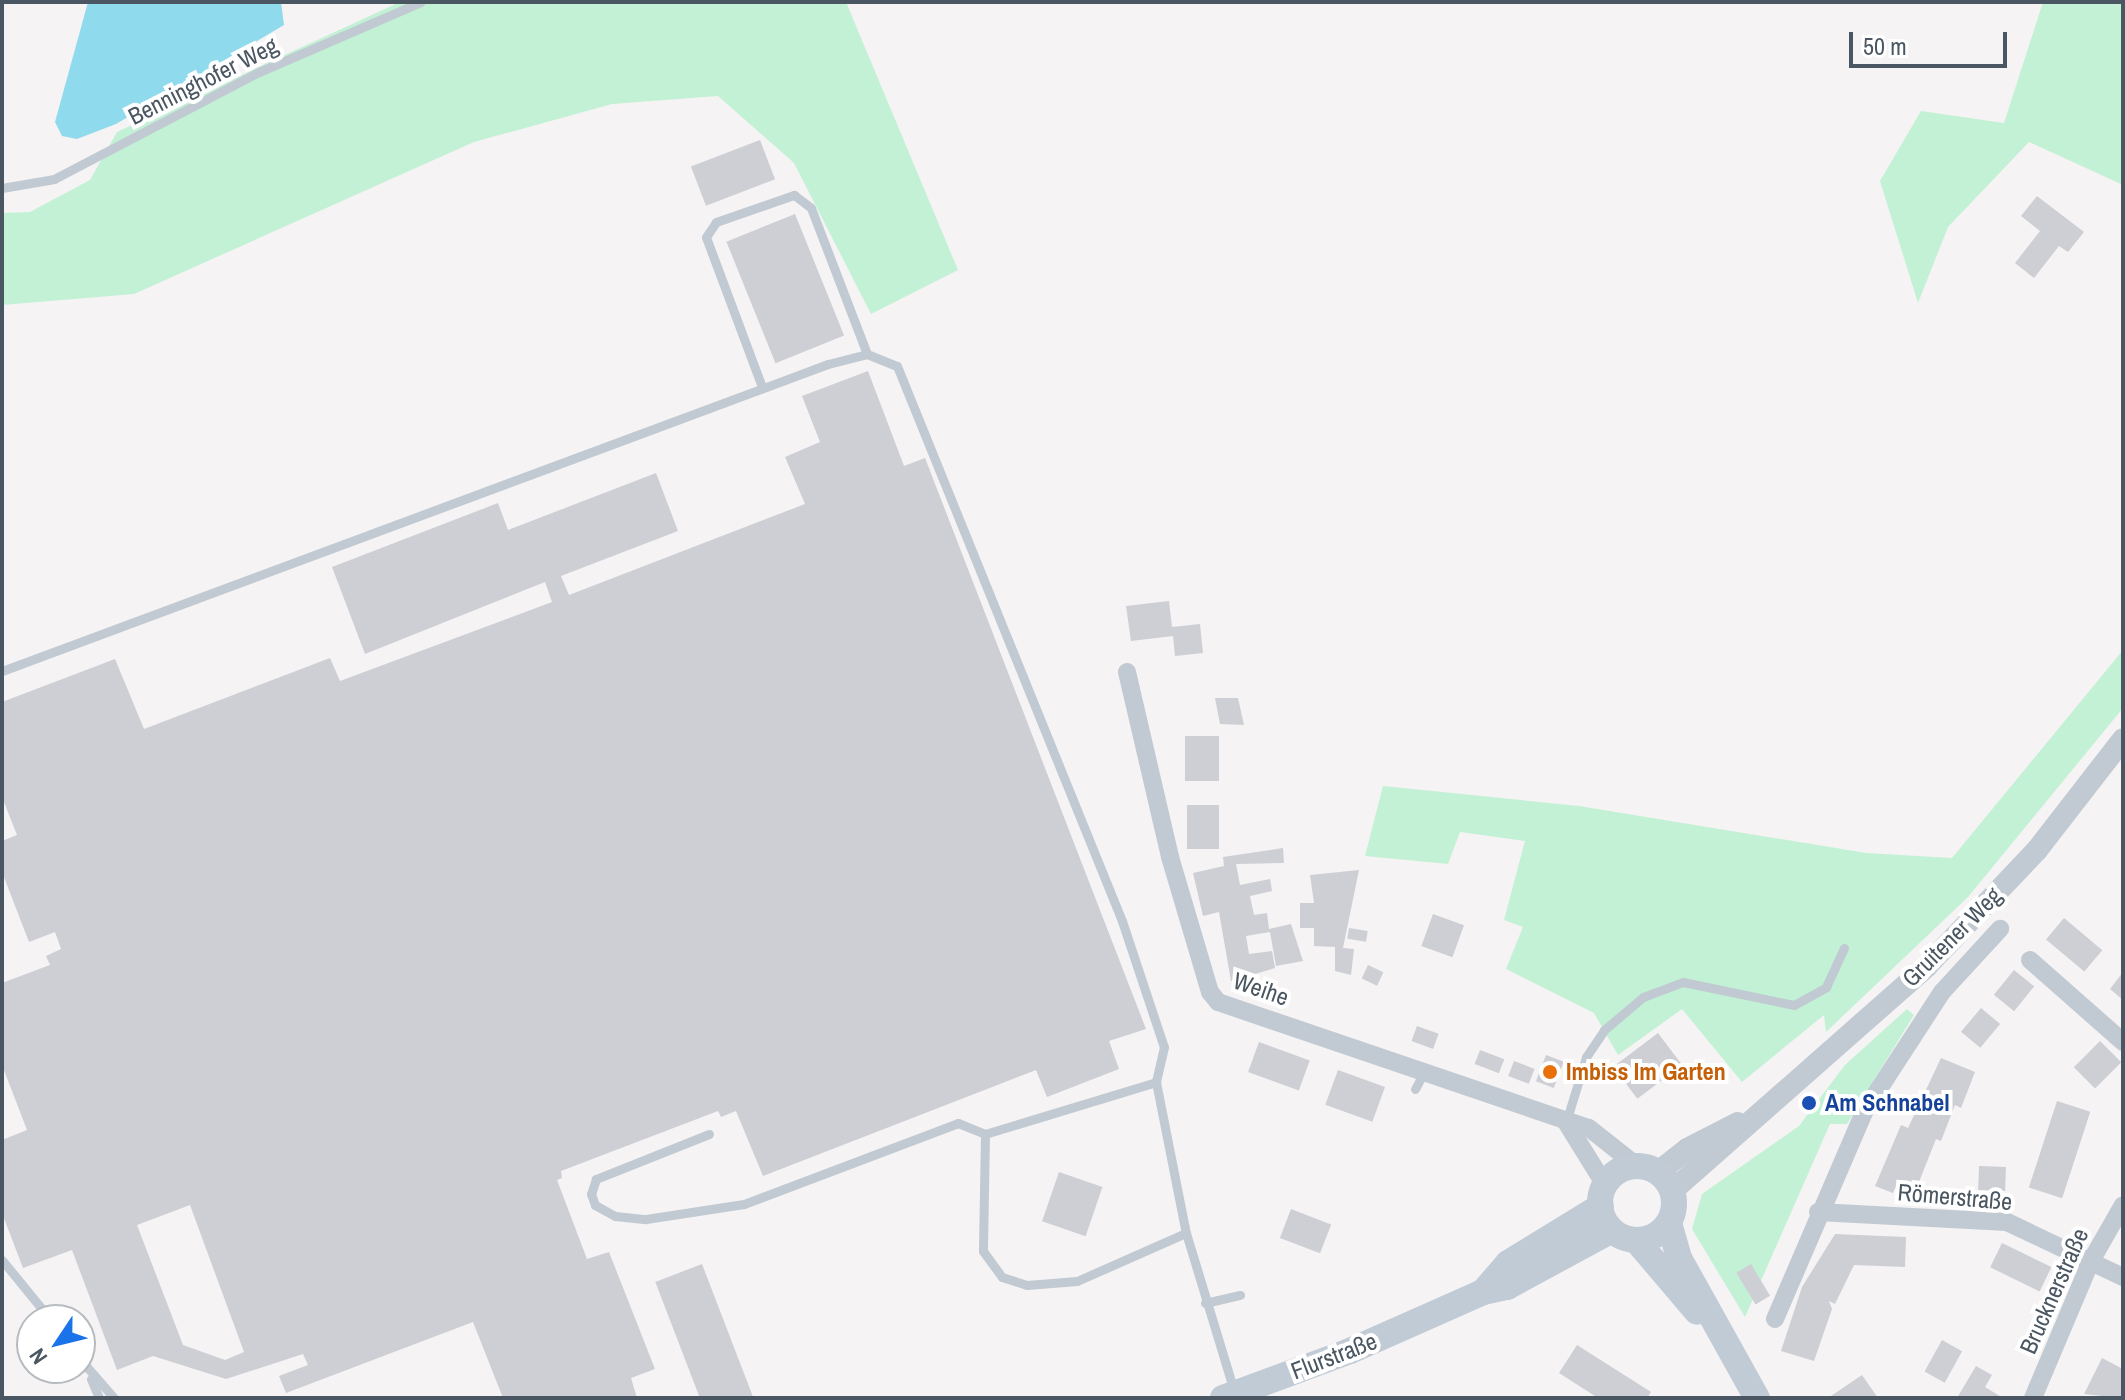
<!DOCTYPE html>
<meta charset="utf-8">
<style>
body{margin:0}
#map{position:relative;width:2125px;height:1400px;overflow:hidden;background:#f5f3f3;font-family:"Archivo Narrow",sans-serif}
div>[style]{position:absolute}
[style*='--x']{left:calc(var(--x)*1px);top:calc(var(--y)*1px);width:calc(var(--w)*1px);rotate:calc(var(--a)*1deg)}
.green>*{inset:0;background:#c3f1d5}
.water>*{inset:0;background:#90daee}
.building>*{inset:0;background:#cdcfd5;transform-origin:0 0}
.service>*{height:9px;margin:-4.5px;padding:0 4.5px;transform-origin:4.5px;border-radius:4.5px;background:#c1cad2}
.minor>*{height:18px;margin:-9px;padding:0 9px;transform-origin:9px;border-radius:9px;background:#c1cad2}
.tertiary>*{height:22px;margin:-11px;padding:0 11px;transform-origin:11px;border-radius:11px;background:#c1cad2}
.secondary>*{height:26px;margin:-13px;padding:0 13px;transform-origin:13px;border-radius:13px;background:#c1cbd6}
.secondary>.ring{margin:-13px;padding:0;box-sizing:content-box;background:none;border:26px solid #c1cbd6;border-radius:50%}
.dots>*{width:22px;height:22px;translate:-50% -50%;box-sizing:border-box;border:4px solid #fff;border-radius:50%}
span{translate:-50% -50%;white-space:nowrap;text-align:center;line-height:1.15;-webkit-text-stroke:8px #fff;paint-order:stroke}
.street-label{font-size:24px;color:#4a5661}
.food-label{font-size:24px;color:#c56008;font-weight:700}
.left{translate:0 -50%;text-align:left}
.transit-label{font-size:24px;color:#164399;font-weight:700}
.frame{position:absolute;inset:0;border:4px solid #4a5661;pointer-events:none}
.north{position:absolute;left:16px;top:1304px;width:80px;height:80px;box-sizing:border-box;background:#fff;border:2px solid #b7bbc0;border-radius:50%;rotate:235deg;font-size:22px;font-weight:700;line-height:32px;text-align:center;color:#4a5661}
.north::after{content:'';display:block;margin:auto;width:28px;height:36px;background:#1a73e8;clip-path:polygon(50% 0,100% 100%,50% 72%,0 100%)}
.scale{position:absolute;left:1849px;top:32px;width:158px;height:36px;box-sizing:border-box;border:4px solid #4a5661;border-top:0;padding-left:10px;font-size:24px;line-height:28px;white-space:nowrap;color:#4a5661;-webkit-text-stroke:6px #fff;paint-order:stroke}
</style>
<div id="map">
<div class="green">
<div style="clip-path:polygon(846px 2px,958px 270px,871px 314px,794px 163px,718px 96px,612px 104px,474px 142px,134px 294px,2px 305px,2px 213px,30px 212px,90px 180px,117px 132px,398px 3px)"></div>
<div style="clip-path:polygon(2043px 2px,2123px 2px,2123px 185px,2029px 142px,1948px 227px,1918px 303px,1880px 181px,1921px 111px,2004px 123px)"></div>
<div style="clip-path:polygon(2123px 650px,2123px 708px,1968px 897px,1826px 1032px,1824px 1015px,1742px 1082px,1682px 1009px,1618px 1055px,1594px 1013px,1506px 969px,1523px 927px,1504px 920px,1525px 841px,1460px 832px,1448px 864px,1365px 856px,1383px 786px,1579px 806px,1866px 853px,1952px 858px)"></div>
<div style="clip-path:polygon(1907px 1009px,1914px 1015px,1847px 1124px,1830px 1124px,1745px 1317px,1692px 1229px,1702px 1194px,1799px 1126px,1845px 1065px)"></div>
</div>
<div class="water">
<div style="clip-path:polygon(88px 2px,281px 2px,284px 25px,116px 124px,77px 139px,62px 136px,55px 122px)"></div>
</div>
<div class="building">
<div style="left:760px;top:140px;width:42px;height:74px;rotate:69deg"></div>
<div style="clip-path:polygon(2037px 196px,2084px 232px,2068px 252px,2059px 246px,2034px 278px,2015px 263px,2040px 231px,2021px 216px)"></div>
<div style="left:795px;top:214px;width:131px;height:74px;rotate:68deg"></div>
<div style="clip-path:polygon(evenodd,868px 371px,904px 466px,925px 458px,1146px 1029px,1109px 1041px,1119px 1069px,1047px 1097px,1036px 1070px,763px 1176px,736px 1111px,721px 1117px,718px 1111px,561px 1171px,562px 1178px,557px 1180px,587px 1259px,609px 1252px,655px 1369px,631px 1378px,637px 1398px,503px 1398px,473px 1322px,286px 1393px,279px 1376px,308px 1365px,303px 1354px,226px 1379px,153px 1356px,117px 1370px,72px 1250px,23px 1268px,2px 1213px,2px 1140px,27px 1130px,2px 1065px,2px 983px,50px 965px,46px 956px,61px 949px,55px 932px,29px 942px,2px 872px,2px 841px,17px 835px,2px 797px,2px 702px,115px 659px,144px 729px,330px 658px,340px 681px,552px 602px,545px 582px,365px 654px,332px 567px,498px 503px,508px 530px,656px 473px,678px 531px,561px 576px,569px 595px,805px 504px,785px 457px,820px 442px,802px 396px,868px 371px,190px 1205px,244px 1352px,225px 1360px,183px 1345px,137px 1225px,190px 1205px)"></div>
<div style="clip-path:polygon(1169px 601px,1172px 627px,1200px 624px,1203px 653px,1175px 656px,1173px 636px,1131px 641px,1126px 606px)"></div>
<div style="clip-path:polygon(1215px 698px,1238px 698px,1244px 725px,1220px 724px)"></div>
<div style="left:1185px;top:736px;width:34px;height:45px"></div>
<div style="left:1187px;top:805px;width:32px;height:44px"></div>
<div style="clip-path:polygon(1283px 848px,1284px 863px,1236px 864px,1240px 885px,1270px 879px,1272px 891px,1250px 896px,1254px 915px,1267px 913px,1269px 929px,1291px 924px,1303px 961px,1276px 966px,1270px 932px,1246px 936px,1249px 954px,1272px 951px,1275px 968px,1231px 981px,1219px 912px,1203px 916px,1193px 873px,1224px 866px,1223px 857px)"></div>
<div style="clip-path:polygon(1359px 870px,1343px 948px,1354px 949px,1351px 975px,1335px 971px,1335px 947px,1314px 946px,1314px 928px,1300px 928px,1300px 903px,1314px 903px,1310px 875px)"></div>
<div style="left:1433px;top:914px;width:33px;height:34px;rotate:20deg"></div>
<div style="left:2064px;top:918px;width:50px;height:28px;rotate:40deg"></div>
<div style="left:1349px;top:928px;width:19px;height:11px;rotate:9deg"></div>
<div style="left:1368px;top:965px;width:17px;height:15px;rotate:25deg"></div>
<div style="left:2014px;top:970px;width:26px;height:32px;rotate:39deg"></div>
<div style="clip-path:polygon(2123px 972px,2123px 1000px,2110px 989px)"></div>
<div style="left:1981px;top:1008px;width:25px;height:31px;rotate:40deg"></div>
<div style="left:1417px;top:1026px;width:23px;height:16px;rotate:20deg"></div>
<div style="left:1658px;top:1033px;width:40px;height:56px;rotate:53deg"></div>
<div style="left:2100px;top:1041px;width:30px;height:37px;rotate:45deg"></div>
<div style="left:1259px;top:1042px;width:54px;height:32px;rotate:20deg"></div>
<div style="left:1480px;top:1050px;width:26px;height:15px;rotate:21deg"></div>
<div style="left:1546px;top:1055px;width:19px;height:28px;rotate:21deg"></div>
<div style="clip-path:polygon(1941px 1058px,1975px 1072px,1961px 1108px,1955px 1105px,1941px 1141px,1936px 1139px,1915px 1192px,1897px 1184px,1893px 1193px,1875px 1186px,1901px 1125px,1908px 1128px)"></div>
<div style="left:1514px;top:1061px;width:22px;height:16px;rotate:21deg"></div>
<div style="left:1338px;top:1070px;width:50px;height:37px;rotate:20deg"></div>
<div style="left:2057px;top:1101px;width:35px;height:91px;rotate:18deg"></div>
<div style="left:1979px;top:1166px;width:27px;height:24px;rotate:2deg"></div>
<div style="left:1059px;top:1172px;width:46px;height:52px;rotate:19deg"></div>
<div style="left:1291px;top:1209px;width:43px;height:31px;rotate:21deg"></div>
<div style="clip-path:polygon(1835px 1234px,1906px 1237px,1905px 1267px,1854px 1265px,1835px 1304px,1829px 1301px,1832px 1309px,1814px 1361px,1781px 1351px,1802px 1287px)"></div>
<div style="left:2002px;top:1243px;width:55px;height:27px;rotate:26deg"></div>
<div style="left:702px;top:1264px;width:143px;height:50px;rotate:69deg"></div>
<div style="left:1751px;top:1264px;width:37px;height:17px;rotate:59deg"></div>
<div style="left:1942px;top:1340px;width:23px;height:36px;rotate:29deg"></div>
<div style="clip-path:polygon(1577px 1345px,1651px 1392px,1647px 1398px,1598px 1398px,1559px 1373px)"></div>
<div style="clip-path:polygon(2102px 1358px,2123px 1369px,2121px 1398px,2084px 1394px)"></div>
<div style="clip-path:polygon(1976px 1366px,1992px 1375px,1985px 1387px,2003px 1398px,1957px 1398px)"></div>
<div style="clip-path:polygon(1862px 1375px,1878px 1398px,1828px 1398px)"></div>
</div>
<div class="service">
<div style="--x:2;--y:188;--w:53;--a:-9.8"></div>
<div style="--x:54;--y:179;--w:231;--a:-27.6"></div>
<div style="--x:259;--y:72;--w:176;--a:-23.4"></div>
<div style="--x:762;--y:387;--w:160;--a:-110.5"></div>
<div style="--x:706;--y:237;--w:18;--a:-56"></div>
<div style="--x:716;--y:222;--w:83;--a:-19.1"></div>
<div style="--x:794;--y:195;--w:21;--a:37"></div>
<div style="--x:811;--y:208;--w:156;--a:69"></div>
<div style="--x:2;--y:671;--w:881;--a:-20.39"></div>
<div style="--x:828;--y:364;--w:40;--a:-14.4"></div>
<div style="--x:867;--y:354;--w:32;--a:22"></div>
<div style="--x:897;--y:366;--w:599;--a:67.93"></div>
<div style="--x:1122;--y:921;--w:133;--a:71.6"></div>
<div style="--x:1164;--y:1047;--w:36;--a:103"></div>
<div style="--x:1156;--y:1082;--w:154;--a:78.8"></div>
<div style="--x:1186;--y:1233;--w:165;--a:73.1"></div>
<div style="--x:1415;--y:1089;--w:19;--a:-62"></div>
<div style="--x:1566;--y:1122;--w:68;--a:-72.9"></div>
<div style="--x:1586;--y:1057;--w:32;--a:-56"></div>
<div style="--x:1604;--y:1030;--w:51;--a:-40.2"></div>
<div style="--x:1643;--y:997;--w:43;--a:-20.6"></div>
<div style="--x:1683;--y:982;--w:113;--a:11.7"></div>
<div style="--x:1794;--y:1005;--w:37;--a:-29"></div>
<div style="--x:1826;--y:987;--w:43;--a:-65.2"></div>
<div style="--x:709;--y:1134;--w:122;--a:158.3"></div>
<div style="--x:596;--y:1179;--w:16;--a:108"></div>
<div style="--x:591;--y:1194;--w:12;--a:70"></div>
<div style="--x:595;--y:1205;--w:23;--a:29"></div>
<div style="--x:615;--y:1216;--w:31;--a:6"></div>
<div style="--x:646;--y:1219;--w:99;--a:-8.7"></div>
<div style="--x:744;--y:1204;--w:229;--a:-20.7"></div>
<div style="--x:958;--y:1123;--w:29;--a:22"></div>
<div style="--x:985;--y:1134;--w:179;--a:-16.9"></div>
<div style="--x:985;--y:1134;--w:117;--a:91"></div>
<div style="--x:983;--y:1251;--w:32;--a:54"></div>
<div style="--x:1002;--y:1277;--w:26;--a:18"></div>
<div style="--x:1027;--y:1285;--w:50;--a:-4.6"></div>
<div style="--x:1077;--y:1281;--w:119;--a:-23.8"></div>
<div style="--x:2;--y:1260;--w:77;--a:50.8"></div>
<div style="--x:1205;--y:1303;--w:36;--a:-13"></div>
<div style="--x:80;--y:1359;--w:52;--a:48.9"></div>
<div style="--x:91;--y:1379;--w:21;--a:67"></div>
</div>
<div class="minor">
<div style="--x:1127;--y:672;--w:190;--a:76.9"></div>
<div style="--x:1170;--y:857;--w:141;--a:73.5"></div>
<div style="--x:1210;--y:992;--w:13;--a:51"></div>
<div style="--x:1218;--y:1002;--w:392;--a:18.8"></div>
<div style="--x:1589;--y:1128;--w:61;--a:38.4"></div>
<div style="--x:2030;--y:960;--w:124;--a:41.4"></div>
<div style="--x:1566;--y:1122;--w:74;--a:58.2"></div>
<div style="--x:1818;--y:1212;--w:189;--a:3"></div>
<div style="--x:2007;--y:1222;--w:128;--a:25.4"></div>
<div style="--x:1775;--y:1319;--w:225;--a:-66.7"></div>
<div style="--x:1864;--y:1112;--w:143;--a:-57"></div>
<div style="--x:1942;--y:992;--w:86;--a:-47.4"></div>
<div style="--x:2033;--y:1398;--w:149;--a:-67.1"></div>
<div style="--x:2091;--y:1261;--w:64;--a:-60.3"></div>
</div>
<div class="tertiary">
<div style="--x:1658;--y:1172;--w:37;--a:-38"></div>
<div style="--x:1687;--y:1149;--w:57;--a:-27"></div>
<div style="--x:1672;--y:1191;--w:340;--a:-41.4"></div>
<div style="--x:1927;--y:966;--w:160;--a:-46.5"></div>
<div style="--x:2037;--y:850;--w:140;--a:-52.2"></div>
</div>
<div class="secondary">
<div class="ring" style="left:1600px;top:1166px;width:48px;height:48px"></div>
<div style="--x:1669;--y:1223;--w:36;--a:74"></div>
<div style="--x:1679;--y:1258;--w:160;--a:60.9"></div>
<div style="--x:1636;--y:1240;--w:94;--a:49.7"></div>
<div style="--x:1483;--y:1292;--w:38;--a:-49"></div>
<div style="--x:1508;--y:1263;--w:109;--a:-31.5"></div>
<div style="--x:1223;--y:1398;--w:135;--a:-20.3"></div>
<div style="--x:1350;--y:1351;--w:145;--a:-23.9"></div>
<div style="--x:1483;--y:1292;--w:25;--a:-12"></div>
<div style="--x:1507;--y:1287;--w:119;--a:-28.5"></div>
</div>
<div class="dots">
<div style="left:1550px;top:1072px;background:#e8710a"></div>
<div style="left:1809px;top:1103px;background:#1a4fb4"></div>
</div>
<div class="street-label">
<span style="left:203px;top:81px;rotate:-27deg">Benninghofer Weg</span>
<span style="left:1952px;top:937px;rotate:-45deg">Gruitener Weg</span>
<span style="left:1261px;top:989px;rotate:19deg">Weihe</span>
<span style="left:1955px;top:1197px;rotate:5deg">Römerstraße</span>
<span style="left:2054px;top:1291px;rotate:-66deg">Brucknerstraße</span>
<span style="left:1334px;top:1356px;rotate:-21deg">Flurstraße</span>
</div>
<div class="food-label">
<span class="left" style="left:1566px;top:1072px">Imbiss Im Garten</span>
</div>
<div class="transit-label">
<span class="left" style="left:1825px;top:1103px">Am Schnabel</span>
</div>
<div class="frame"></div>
<div class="north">N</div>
<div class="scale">50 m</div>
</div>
